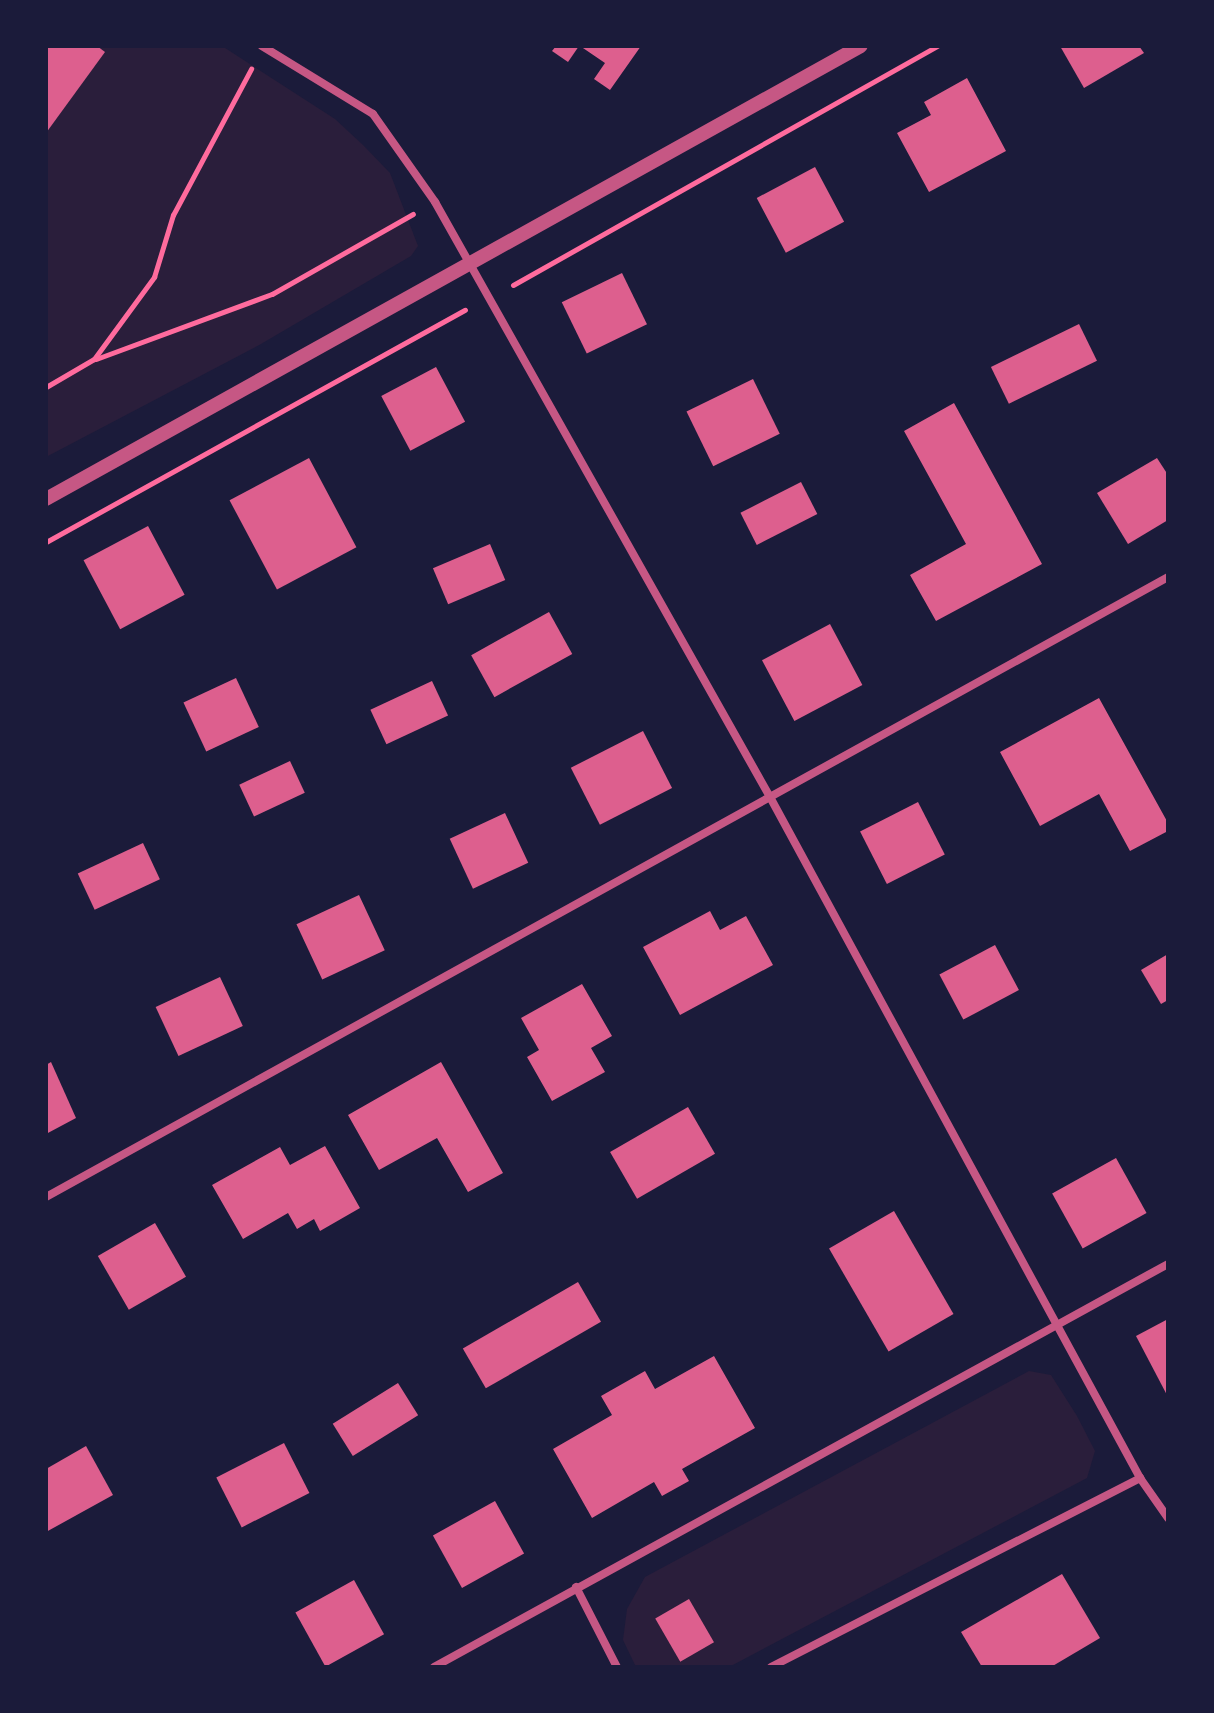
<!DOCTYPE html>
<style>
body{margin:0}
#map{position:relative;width:1214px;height:1713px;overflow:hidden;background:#1b1b3a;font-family:"Public Sans",sans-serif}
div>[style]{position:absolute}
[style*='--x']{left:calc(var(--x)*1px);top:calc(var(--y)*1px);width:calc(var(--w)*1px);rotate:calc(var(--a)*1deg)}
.green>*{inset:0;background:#2a1e3b}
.building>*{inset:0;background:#dd5f8e;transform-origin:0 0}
.path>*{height:5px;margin:-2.5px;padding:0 2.5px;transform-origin:2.5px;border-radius:2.5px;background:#ff6b9d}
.minor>*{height:8px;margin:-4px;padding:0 4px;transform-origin:4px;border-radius:4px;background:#c65784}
.tertiary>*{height:14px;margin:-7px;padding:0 7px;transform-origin:7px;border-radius:7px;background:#c65784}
span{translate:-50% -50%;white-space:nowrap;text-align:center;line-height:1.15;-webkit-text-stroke:8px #1b1b3a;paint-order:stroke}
.frame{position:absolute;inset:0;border:48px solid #1b1b3a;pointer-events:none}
</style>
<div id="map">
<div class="green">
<div style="clip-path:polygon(46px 46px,222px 46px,335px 119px,363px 145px,390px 173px,418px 246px,411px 256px,261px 344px,46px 457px)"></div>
<div style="clip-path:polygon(1029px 1371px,1051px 1375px,1077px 1416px,1095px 1451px,1087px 1478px,729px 1667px,636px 1667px,623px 1640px,627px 1609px,645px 1577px)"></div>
</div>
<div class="building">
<div style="clip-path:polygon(46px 46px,97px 46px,105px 52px,46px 133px)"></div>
<div style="clip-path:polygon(556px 46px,579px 46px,568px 62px,552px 51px)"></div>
<div style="clip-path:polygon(580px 46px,641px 46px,610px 90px,594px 79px,605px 63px)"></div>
<div style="clip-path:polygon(1060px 46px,1139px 46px,1144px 53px,1084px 88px)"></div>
<div style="clip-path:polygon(967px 78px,1006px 151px,929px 192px,897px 133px,931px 115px,924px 102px)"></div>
<div style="left:815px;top:167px;width:62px;height:66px;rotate:62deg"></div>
<div style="left:622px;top:273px;width:57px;height:67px;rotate:64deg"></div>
<div style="left:1079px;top:324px;width:41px;height:98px;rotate:64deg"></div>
<div style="left:436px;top:367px;width:62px;height:62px;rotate:62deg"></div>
<div style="left:753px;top:379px;width:61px;height:74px;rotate:64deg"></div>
<div style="clip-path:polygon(954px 403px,1042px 564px,936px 621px,910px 575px,966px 544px,904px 431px)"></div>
<div style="left:309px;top:458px;width:101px;height:90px;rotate:62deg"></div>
<div style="clip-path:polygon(1157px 458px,1168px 475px,1168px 520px,1128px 544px,1097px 493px)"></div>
<div style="left:801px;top:482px;width:36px;height:68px;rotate:63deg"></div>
<div style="left:148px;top:526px;width:78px;height:73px;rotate:62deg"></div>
<div style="left:490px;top:544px;width:39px;height:62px;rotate:67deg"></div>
<div style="left:549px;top:612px;width:48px;height:89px;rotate:61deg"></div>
<div style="left:830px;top:624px;width:69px;height:77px;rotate:62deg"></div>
<div style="left:236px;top:678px;width:54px;height:58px;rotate:65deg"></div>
<div style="left:432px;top:681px;width:38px;height:68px;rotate:65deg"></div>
<div style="clip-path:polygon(1099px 698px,1168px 823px,1168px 831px,1130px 851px,1099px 794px,1040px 826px,1000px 752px)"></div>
<div style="left:643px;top:731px;width:64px;height:81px;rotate:63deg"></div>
<div style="left:290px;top:761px;width:35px;height:56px;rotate:65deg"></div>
<div style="left:918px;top:802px;width:59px;height:65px;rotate:63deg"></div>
<div style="left:505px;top:813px;width:55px;height:61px;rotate:65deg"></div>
<div style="left:143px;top:843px;width:40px;height:72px;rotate:65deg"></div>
<div style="left:359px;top:895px;width:61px;height:69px;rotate:65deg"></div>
<div style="clip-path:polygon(710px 911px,720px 930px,746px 916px,773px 965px,680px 1015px,643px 947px)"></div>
<div style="left:995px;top:945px;width:51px;height:63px;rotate:62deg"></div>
<div style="clip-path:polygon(1168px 954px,1168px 1000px,1161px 1004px,1141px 970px)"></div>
<div style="left:220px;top:977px;width:54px;height:71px;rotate:65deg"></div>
<div style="clip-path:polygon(582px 984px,612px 1036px,591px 1048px,605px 1072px,552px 1101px,527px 1057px,539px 1050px,521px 1018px)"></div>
<div style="clip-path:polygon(51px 1062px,76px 1118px,46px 1134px,46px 1065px)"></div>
<div style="clip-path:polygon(441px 1062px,503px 1173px,468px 1192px,437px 1138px,379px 1170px,348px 1115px)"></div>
<div style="left:688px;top:1107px;width:54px;height:90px;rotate:60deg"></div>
<div style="clip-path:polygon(325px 1146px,360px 1208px,320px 1231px,314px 1219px,297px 1229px,288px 1213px,243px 1239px,212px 1185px,280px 1147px,290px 1165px)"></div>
<div style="left:1116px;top:1158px;width:63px;height:73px;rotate:61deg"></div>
<div style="left:894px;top:1211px;width:119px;height:75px;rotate:60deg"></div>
<div style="left:155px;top:1223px;width:62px;height:66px;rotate:60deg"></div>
<div style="left:578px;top:1282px;width:46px;height:133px;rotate:60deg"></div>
<div style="clip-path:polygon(1168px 1319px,1168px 1397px,1136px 1336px)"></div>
<div style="clip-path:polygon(714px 1356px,755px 1428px,682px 1469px,689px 1481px,662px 1496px,654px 1482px,592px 1518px,553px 1449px,612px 1415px,601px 1396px,645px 1371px,655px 1389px)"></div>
<div style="left:398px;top:1383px;width:38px;height:77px;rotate:58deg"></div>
<div style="left:284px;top:1443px;width:56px;height:76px;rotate:63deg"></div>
<div style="clip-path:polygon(86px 1446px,113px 1495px,46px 1532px,46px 1469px)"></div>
<div style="left:495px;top:1501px;width:60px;height:71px;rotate:61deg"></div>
<div style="clip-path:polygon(1062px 1574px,1100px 1638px,1051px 1667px,982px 1667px,961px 1632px)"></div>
<div style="left:354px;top:1580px;width:62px;height:67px;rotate:61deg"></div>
<div style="left:689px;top:1599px;width:50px;height:39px;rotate:60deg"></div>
</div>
<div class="path">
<div style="--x:513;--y:285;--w:487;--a:-29.4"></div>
<div style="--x:96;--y:359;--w:188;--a:-20.3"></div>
<div style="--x:272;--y:294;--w:162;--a:-29.6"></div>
<div style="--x:46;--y:387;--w:56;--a:-30.3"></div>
<div style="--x:94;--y:359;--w:102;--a:-53.8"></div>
<div style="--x:154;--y:277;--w:65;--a:-73"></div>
<div style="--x:173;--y:215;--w:166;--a:-61.9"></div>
<div style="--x:46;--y:542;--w:479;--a:-29"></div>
</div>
<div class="minor">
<div style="--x:262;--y:46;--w:130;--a:31.5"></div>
<div style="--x:373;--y:114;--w:108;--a:54.8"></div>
<div style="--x:435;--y:202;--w:683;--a:60.62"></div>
<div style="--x:770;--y:797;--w:775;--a:61.48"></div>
<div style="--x:1140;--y:1478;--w:49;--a:55"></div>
<div style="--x:46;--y:1197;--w:1282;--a:-28.92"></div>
<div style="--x:576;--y:1587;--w:90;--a:62.9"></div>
<div style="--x:434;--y:1667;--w:837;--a:-28.77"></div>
<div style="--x:771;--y:1667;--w:415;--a:-27.1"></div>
</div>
<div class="tertiary">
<div style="--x:46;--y:499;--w:932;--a:-29.07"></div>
</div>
<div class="frame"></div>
</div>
